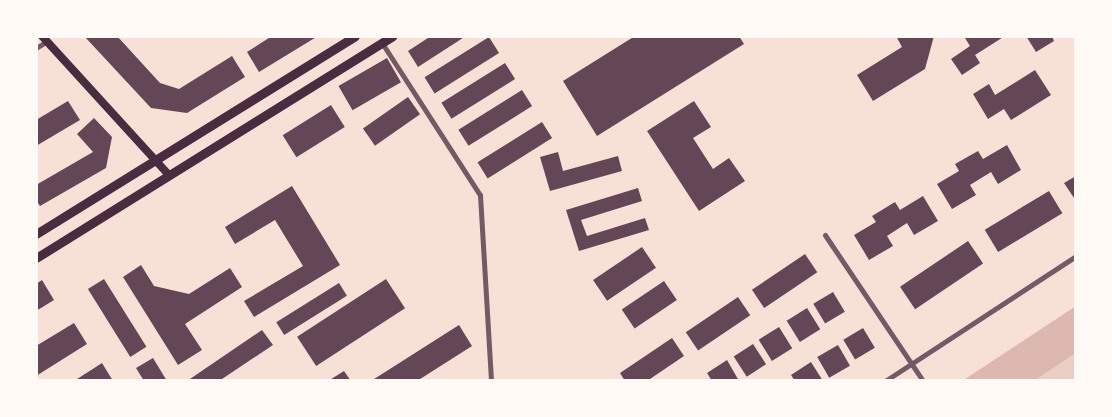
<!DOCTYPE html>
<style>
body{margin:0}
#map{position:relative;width:1112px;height:417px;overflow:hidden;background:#f7e1d7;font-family:"Work Sans",sans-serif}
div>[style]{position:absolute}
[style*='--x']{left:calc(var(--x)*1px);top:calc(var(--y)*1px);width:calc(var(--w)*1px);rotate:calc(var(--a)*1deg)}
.green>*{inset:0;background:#ebcfc5}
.water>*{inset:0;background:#dcb8b0}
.building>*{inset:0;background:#644757;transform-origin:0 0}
.service>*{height:2.5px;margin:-1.25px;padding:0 1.25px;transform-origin:1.25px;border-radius:1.25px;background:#755966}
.minor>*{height:5px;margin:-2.5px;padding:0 2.5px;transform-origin:2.5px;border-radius:2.5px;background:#755966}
.secondary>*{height:8px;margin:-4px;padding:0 4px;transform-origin:4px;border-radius:4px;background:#4a2c40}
.primary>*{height:9px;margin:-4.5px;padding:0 4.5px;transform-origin:4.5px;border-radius:4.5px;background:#4a2c40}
span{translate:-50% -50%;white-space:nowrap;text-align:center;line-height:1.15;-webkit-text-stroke:4px #fffaf5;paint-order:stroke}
.frame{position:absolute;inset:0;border:38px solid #fffaf5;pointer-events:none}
</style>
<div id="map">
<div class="green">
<div style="clip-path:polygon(1076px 353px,1076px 381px,1034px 381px)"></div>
</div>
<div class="water">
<div style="clip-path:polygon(1076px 306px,1076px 353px,1034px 381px,962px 381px)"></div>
</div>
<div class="building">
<div style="clip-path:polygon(117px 36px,160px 83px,179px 89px,232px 56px,245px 77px,187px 113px,151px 108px,85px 37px)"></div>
<div style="clip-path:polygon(272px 36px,318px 36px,259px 72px,247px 52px)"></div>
<div style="clip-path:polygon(431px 36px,466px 36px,418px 67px,408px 51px)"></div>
<div style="clip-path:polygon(635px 36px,739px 36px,744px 44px,597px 136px,563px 81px)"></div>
<div style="clip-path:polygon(896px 36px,934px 36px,925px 69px,873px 101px,857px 75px,902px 47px)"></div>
<div style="clip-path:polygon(967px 36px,1005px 36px,975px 55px,980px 63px,962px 75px,951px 59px,970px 46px,965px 38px)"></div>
<div style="clip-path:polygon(1026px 36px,1052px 36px,1054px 41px,1036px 52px)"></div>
<div style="left:489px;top:37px;width:19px;height:76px;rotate:58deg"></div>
<div style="left:387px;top:58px;width:28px;height:56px;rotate:60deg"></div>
<div style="left:505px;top:63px;width:19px;height:75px;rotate:58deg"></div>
<div style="clip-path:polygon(1035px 70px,1051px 95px,1011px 120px,1004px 109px,988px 119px,973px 94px,989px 84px,995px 95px)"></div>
<div style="left:522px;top:90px;width:19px;height:75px;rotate:58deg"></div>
<div style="left:408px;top:97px;width:21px;height:55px;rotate:55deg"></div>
<div style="clip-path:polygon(68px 101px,80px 120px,36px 146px,36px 120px)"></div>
<div style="clip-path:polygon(694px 101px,711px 127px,693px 138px,713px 169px,729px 158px,745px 181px,699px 211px,647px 131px)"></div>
<div style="left:331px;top:105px;width:26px;height:57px;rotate:58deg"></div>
<div style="clip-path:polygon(94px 118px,112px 137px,106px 168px,40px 206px,36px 200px,36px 185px,93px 152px,77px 134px)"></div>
<div style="left:542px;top:122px;width:19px;height:76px;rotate:58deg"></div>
<div style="clip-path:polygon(1007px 145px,1021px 170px,998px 184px,991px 172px,970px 185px,976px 195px,952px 209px,937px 184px,959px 171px,955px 164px,978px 151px,983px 159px)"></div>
<div style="clip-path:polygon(558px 152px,563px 171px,618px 156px,622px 171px,550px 191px,540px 157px)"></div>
<div style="clip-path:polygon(1076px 176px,1076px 201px,1064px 183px)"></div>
<div style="clip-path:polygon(292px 186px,340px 265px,254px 317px,244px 301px,303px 266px,275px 220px,235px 244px,225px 227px)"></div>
<div style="clip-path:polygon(638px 188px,642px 201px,581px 220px,587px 236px,645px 218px,649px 230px,579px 251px,566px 210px)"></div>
<div style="left:1049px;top:191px;width:26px;height:75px;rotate:59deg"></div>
<div style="clip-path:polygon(923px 196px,938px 221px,914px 235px,907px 223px,887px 236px,893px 246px,869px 260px,854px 235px,876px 222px,872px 216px,895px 202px,900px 210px)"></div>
<div style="left:968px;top:241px;width:27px;height:82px;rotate:56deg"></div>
<div style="left:642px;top:247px;width:25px;height:59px;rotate:56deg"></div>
<div style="left:805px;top:254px;width:22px;height:64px;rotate:56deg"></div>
<div style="clip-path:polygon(141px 265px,154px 286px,189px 294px,230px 268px,242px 287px,185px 324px,202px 350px,178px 365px,123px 277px)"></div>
<div style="left:104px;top:279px;width:80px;height:19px;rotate:58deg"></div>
<div style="left:386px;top:279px;width:35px;height:106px;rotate:57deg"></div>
<div style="clip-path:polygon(42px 280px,54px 300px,36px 311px,36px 284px)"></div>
<div style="left:664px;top:281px;width:23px;height:51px;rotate:56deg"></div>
<div style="left:339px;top:283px;width:15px;height:74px;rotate:58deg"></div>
<div style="left:833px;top:292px;width:23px;height:23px;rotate:59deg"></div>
<div style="left:738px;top:297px;width:22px;height:63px;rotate:56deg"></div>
<div style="left:807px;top:308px;width:25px;height:24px;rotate:58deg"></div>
<div style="clip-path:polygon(74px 323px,87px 344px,36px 376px,36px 346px)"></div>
<div style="clip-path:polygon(459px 325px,472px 346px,417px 381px,371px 381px)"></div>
<div style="left:779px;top:327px;width:25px;height:24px;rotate:58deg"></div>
<div style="left:863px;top:328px;width:23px;height:23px;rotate:59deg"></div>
<div style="clip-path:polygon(262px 330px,273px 345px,219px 381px,187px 381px)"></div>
<div style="clip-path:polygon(672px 338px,684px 356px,647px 381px,625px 381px,620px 373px)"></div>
<div style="left:753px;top:344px;width:24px;height:23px;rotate:57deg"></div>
<div style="left:838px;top:345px;width:24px;height:24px;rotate:60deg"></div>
<div style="clip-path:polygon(153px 358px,167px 381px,144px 381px,136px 368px)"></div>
<div style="clip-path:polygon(727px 360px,739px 381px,712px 381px,707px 373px)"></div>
<div style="clip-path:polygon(811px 362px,823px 381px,795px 381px,791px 375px)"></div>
<div style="clip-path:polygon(102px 363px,113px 381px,74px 381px)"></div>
<div style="clip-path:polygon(344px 371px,351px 381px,328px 381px)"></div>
</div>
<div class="service">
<div style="--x:1074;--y:381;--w:2;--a:-27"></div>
</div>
<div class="minor">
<div style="--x:382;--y:43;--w:181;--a:57.2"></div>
<div style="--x:480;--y:195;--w:186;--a:86.6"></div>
<div style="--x:36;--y:48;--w:13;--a:-32"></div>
<div style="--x:825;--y:235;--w:176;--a:56.1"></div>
<div style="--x:885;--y:381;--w:228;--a:-33.2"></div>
</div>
<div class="secondary">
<div style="--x:42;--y:36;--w:188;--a:47.6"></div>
</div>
<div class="primary">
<div style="--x:36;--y:234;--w:375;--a:-31.8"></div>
<div style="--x:36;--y:258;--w:420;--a:-31.9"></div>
</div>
<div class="frame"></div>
</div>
